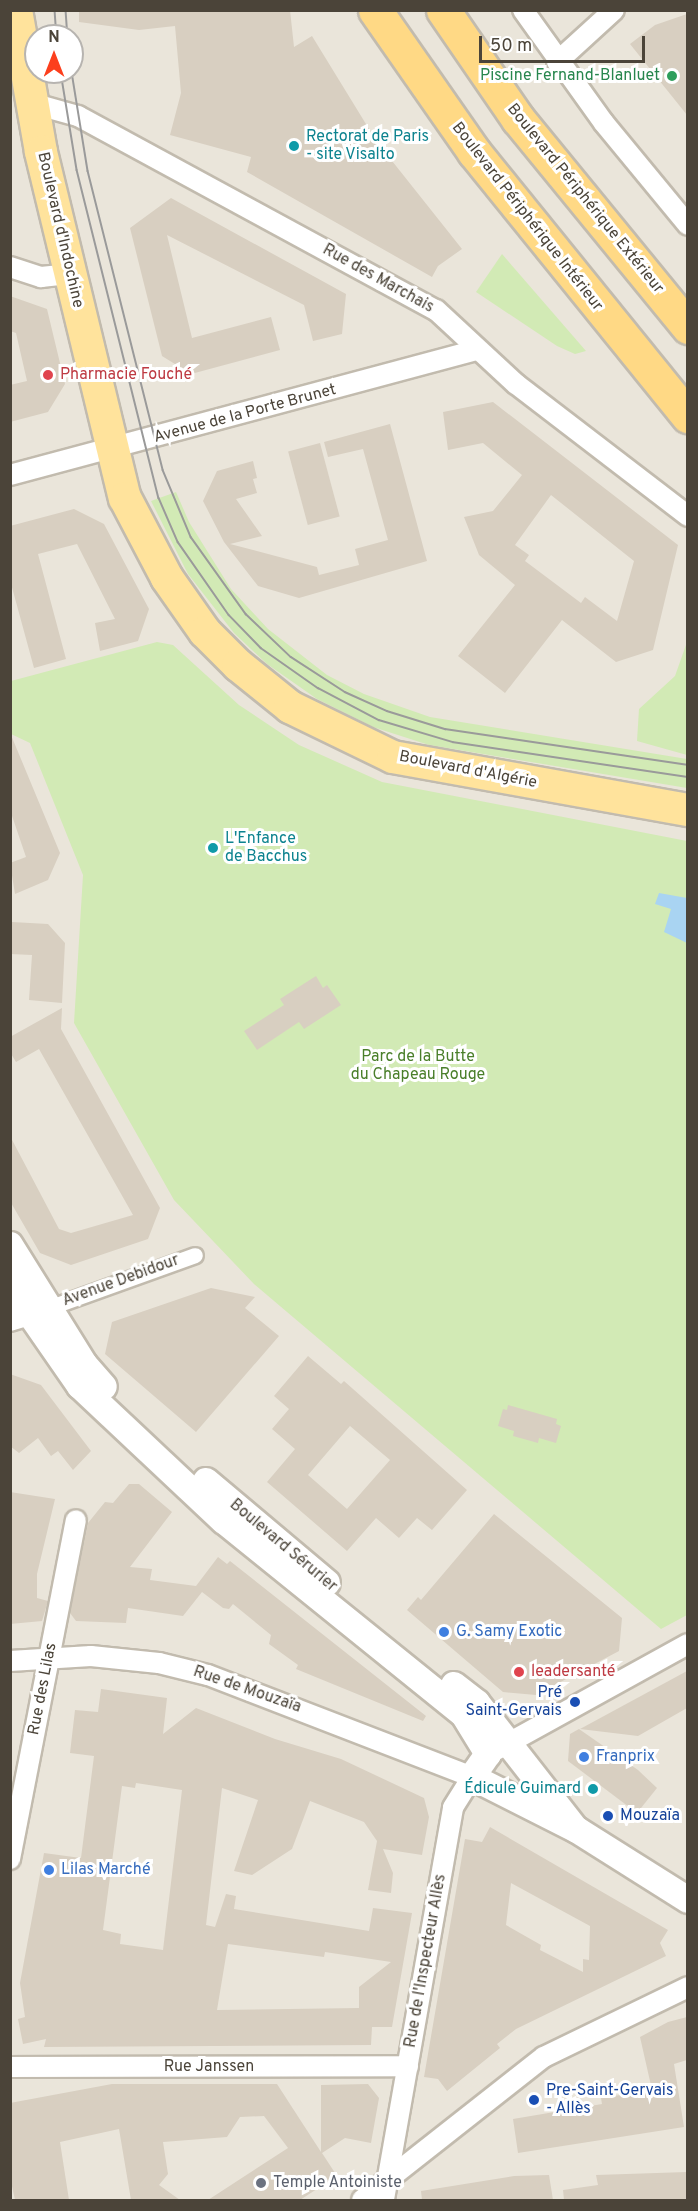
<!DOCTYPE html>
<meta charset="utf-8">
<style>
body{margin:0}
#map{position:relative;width:698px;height:2211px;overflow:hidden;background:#f6f3ec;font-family:Overpass,sans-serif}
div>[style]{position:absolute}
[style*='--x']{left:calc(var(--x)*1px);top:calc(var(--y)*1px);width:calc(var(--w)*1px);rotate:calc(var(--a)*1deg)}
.residential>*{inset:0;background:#eae5da}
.green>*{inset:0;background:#d2eab5}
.water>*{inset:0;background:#a9d4f2}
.building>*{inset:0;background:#d8cfc1;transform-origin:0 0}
.roads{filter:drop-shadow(2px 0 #c2bbae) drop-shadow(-2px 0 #c2bbae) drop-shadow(0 2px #c2bbae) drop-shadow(0 -2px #c2bbae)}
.pedestrian>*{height:15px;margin:-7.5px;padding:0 7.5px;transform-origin:7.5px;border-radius:7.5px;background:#fff}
.minor>*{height:20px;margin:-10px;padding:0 10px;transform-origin:10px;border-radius:10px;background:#fff}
.tertiary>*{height:26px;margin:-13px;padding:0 13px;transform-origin:13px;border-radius:13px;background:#fff}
.primary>*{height:32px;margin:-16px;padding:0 16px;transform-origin:16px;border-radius:16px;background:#ffe39c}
.trunk>*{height:33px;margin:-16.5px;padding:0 16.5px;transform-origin:16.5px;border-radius:16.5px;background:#ffd985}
.tram>*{height:1.5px;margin:-0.75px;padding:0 0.75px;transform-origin:0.75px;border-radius:0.75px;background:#9a9a9a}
.dots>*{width:16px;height:16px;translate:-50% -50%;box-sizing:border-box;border:3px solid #fff;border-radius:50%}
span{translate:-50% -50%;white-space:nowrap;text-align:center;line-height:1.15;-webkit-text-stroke:6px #fff;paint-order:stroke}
.leisure-label{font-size:16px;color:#27864d}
.right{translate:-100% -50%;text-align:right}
.culture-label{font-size:16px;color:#0d838f}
.left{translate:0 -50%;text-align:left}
.street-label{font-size:16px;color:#4b4439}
.health-label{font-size:16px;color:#be3a42}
.park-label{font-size:16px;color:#4a7f2a}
.shop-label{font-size:16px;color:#366cbe}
.transit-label{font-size:16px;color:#164399}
.worship-label{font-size:16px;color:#5b616d}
.frame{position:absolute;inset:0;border:12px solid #4b4439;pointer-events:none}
.north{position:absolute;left:24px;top:24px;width:60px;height:60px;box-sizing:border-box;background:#fff;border:2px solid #b7b4b0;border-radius:50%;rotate:0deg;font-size:16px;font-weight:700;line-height:24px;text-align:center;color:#4b4439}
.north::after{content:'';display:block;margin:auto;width:21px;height:27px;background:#fc3f1d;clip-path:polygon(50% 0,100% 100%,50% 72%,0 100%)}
.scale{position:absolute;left:479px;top:36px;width:166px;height:27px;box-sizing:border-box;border:3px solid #4b4439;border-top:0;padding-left:8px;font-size:18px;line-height:21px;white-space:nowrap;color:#4b4439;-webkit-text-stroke:4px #fff;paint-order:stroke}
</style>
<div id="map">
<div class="residential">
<div style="clip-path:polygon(evenodd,11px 11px,687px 11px,687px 2200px,11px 2200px,11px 11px,36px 36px,72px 36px,72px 72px,36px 72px,36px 36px)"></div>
</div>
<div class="green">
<div style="clip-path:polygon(502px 254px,586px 351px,575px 354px,557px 346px,476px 292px)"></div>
<div style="clip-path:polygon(176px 492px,189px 522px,231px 589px,268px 629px,327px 675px,364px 694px,430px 717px,687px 759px,687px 788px,429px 745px,373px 727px,317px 699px,267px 664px,234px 633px,188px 574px,151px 501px)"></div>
<div style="clip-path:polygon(157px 642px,173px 645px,239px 705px,299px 745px,382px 782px,687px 841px,687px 1615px,661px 1629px,254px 1284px,174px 1200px,74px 1023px,83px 875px,30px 743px,11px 734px,11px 681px)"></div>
<div style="clip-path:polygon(687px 642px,687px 755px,637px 741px,639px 709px,675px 676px)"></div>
</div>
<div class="water">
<div style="clip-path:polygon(659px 893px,687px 898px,687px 943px,664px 932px,671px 909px,655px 904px)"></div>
</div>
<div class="building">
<div style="clip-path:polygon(79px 10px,290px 10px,294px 47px,312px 36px,377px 142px,462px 249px,438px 266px,432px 277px,247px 172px,251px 157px,170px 135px,181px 93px,175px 26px,139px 30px,79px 22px)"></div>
<div style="clip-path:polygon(687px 14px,687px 115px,630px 44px,655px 25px)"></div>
<div style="clip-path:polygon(171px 198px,346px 294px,342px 334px,313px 341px,304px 305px,167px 235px,192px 338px,271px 317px,280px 350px,191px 374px,162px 356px,130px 228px)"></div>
<div style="clip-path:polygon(10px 296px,47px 309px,65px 384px,48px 412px,10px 422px,10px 385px,27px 381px,16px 333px,10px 331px)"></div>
<div style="clip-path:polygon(evenodd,493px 402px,678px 545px,653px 650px,616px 662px,562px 620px,505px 693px,458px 656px,515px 585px,479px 555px,464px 517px,493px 511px,522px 475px,483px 443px,448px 450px,443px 412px,493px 402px,551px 495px,634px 561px,617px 621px,585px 597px,581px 603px,525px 561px,529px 555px,515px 545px,551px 495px)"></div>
<div style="clip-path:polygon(390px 424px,427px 561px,299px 598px,258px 586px,224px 542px,203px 501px,217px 471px,253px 461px,257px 478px,253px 479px,257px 493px,236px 499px,262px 536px,230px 544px,317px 567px,319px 575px,359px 565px,355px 549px,388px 540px,363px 449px,328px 457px,324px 442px)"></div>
<div style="left:320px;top:443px;width:76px;height:33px;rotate:75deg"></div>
<div style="clip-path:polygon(74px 509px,104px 524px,149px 609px,138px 641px,100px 651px,95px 623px,115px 619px,77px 544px,38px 554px,66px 659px,34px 668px,10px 580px,10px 526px)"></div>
<div style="clip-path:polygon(11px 735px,60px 853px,48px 880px,15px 894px,10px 863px,26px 857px,10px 810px)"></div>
<div style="clip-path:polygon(12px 922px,48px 924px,65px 943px,62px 1003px,29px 1000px,32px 955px,10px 954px)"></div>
<div style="clip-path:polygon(316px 976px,323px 988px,327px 985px,341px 1005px,304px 1029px,299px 1022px,257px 1050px,244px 1031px,284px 1005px,280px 999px)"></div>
<div style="clip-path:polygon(62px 1008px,61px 1029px,160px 1208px,148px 1239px,71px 1265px,40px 1253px,10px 1201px,10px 1136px,59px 1229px,71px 1233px,133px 1215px,39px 1049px,16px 1062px,10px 1052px,10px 1037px)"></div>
<div style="clip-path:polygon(211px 1288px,255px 1297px,245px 1308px,279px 1336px,196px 1432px,105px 1354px,112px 1322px)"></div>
<div style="clip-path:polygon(evenodd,308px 1356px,341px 1384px,344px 1381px,467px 1490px,432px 1530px,417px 1518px,399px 1538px,376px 1518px,347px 1551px,267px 1482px,295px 1449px,272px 1429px,289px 1409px,274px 1396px,308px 1356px,350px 1426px,390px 1460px,347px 1509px,308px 1475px,350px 1426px)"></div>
<div style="clip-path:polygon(10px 1374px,41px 1385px,91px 1451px,73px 1470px,58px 1451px,51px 1456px,38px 1438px,19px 1453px,10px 1446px)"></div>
<div style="clip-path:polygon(508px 1405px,557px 1419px,556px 1424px,561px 1426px,556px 1443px,539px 1438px,538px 1443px,513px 1436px,514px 1431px,498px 1426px,503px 1409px,507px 1410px)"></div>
<div style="clip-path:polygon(129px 1484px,139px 1484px,172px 1512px,130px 1567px,152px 1569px,150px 1580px,196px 1586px,218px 1557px,227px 1564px,230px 1561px,426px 1716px,423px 1721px,296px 1669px,298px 1665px,269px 1644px,271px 1635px,233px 1604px,229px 1609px,223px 1608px,202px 1592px,183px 1616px,128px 1608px,126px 1623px,76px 1621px,70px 1613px,88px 1523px,105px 1502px,113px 1503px)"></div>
<div style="clip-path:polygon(10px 1492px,55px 1499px,37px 1574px,37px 1598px,48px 1601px,42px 1621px,10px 1624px)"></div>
<div style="clip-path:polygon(494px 1514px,622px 1618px,619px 1651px,536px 1695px,503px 1692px,407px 1610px,418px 1597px,421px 1600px)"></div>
<div style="clip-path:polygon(687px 1671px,687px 1708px,638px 1736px,580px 1729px)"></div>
<div style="clip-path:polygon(evenodd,101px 1689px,167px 1698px,163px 1734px,196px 1708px,275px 1739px,341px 1759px,424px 1798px,429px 1817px,422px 1855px,383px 1849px,393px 1873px,391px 1893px,368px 1890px,377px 1841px,364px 1822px,310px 1801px,292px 1849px,252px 1875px,234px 1871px,258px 1800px,222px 1788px,206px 1925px,215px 1927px,226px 1894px,236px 1896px,234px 1909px,369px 1931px,373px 1908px,412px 1913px,392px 2027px,372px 2027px,371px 2045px,44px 2047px,46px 2039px,23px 2044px,18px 2019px,25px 2017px,20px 1983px,44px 1853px,81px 1858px,94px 1756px,70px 1753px,75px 1710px,98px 1712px,101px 1689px,136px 1783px,182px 1790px,163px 1950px,120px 1944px,121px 1934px,103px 1930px,122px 1786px,135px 1788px,136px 1783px,101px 1689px,228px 1944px,324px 1957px,325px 1952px,391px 1962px,359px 1987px,359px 2008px,217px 2010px,228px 1944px)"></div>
<div style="clip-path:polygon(579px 1729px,638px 1770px,657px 1788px,637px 1813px,568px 1761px,570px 1734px)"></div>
<div style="clip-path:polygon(evenodd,490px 1827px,668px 1930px,660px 1943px,666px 1956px,516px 2029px,497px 2044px,500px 2048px,447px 2091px,438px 2079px,424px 2077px,465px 1839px,482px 1842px,490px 1827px,511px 1883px,590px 1926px,589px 1960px,583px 1959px,583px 1972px,540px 1950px,541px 1945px,506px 1925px,511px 1883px)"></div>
<div style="clip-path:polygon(687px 2017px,687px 2060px,674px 2064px,684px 2127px,518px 2153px,513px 2119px,602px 2104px,601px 2098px,652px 2090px,640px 2037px,668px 2022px)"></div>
<div style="clip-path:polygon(112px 2084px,277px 2084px,321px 2152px,321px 2085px,368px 2084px,379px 2098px,371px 2143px,345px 2138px,322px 2153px,337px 2176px,300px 2200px,208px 2200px,288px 2148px,264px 2116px,240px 2117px,227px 2137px,163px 2142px,168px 2174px,159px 2185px,180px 2200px,131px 2200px,119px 2129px,60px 2142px,69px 2200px,15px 2200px,10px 2177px,10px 2103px)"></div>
<div style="clip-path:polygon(687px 2172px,687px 2200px,564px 2200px,563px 2190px,598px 2185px,596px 2175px)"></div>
<div style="clip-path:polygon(549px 2175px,553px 2200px,422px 2200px,421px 2191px,514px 2176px)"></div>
</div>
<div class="roads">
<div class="pedestrian">
<div style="--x:48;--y:1308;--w:156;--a:-19.8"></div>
</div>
<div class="minor">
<div style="--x:523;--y:10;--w:139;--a:54.4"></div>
<div style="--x:604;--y:123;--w:132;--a:50.5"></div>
<div style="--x:557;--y:62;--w:77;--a:-42.4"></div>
<div style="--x:31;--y:103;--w:49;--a:15.5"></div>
<div style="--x:78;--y:116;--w:407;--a:28.5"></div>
<div style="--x:436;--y:310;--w:109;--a:42.8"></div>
<div style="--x:516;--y:384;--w:217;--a:37.5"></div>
<div style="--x:10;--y:267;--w:33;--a:18"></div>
<div style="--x:41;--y:277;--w:30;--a:-6"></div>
<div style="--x:10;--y:475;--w:484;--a:-15"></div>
<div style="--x:10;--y:1321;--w:34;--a:-17"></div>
<div style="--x:10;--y:1661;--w:81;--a:-3.5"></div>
<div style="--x:91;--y:1656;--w:68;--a:5.9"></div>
<div style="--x:159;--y:1663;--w:50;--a:13.8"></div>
<div style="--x:208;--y:1675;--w:283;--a:21.1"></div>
<div style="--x:472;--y:1777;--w:36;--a:122"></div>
<div style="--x:453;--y:1808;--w:398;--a:100"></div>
<div style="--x:496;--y:1750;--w:219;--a:-28.9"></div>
<div style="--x:10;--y:1859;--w:345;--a:-79"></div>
<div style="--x:10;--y:2067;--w:398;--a:-0.1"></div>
<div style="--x:362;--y:2200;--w:231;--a:-38.2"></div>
<div style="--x:544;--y:2057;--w:160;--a:-25.9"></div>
</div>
<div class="tertiary">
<div style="--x:10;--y:1245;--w:140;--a:58.1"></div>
<div style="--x:84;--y:1364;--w:30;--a:49"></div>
<div style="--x:10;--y:1285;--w:123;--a:55.3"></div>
<div style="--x:80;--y:1386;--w:197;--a:43.2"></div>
<div style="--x:224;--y:1521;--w:309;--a:38.9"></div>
<div style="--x:464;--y:1715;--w:46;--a:58.4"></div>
<div style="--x:488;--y:1754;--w:28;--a:125"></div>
<div style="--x:472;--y:1777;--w:118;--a:26.8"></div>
<div style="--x:577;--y:1830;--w:131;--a:32.2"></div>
<div style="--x:206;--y:1481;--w:158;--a:40.1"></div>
<div style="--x:454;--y:1685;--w:29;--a:38"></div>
<div style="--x:477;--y:1703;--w:156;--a:52"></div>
</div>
<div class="primary">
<div style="--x:16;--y:10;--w:144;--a:80"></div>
<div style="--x:41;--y:152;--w:356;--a:76.4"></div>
<div style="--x:125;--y:498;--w:90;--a:62.3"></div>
<div style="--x:167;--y:578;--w:66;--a:54.9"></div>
<div style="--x:205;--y:632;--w:47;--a:45"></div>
<div style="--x:238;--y:665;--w:67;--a:38.9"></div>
<div style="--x:290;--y:707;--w:114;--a:25.9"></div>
<div style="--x:393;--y:757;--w:300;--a:10.2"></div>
</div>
<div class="trunk">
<div style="--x:375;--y:10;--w:173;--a:55.1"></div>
<div style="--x:474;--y:152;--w:340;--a:51"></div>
<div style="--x:443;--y:10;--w:132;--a:55.5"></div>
<div style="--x:518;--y:119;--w:269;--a:50.7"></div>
</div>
</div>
<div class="tram">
<div style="--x:55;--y:10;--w:26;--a:86"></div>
<div style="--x:66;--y:10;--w:26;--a:86"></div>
<div style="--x:61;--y:72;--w:99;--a:80.7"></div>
<div style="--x:77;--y:170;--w:338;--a:76"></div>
<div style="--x:159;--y:498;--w:48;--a:66.6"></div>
<div style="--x:178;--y:542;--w:89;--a:55.1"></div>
<div style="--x:229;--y:615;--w:46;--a:45.9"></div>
<div style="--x:261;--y:648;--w:70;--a:35.1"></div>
<div style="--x:318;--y:688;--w:69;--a:27.7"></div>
<div style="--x:379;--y:720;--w:77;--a:16.6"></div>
<div style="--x:453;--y:742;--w:238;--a:8.5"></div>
<div style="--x:72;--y:72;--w:100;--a:80.8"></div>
<div style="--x:88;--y:171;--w:308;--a:75.9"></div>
<div style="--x:163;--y:470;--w:73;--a:67.3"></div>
<div style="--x:191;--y:537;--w:95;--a:54.5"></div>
<div style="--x:246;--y:614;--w:62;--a:43.7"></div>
<div style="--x:291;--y:657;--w:64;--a:32.9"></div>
<div style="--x:345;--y:692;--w:46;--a:24.3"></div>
<div style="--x:387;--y:711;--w:61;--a:17.2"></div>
<div style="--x:445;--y:729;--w:246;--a:8.4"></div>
</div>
<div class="dots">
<div style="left:672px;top:76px;background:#2e9e5b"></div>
<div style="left:294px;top:146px;background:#0f9aa8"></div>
<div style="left:48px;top:375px;background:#e0444e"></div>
<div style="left:213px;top:848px;background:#0f9aa8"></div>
<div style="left:444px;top:1632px;background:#3f7fe0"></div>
<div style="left:519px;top:1672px;background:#e0444e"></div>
<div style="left:575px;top:1702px;background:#1a4fb4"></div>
<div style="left:584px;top:1757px;background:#3f7fe0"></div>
<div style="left:593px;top:1789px;background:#0f9aa8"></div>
<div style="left:608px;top:1816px;background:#1a4fb4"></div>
<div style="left:49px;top:1870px;background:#3f7fe0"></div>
<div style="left:534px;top:2100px;background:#1a4fb4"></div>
<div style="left:261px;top:2183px;background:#6b7280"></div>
</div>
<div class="leisure-label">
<span class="right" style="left:660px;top:76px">Piscine Fernand-Blanluet</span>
</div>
<div class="culture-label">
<span class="left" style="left:306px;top:146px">Rectorat de Paris<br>- site Visalto</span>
<span class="left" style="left:225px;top:848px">L'Enfance<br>de Bacchus</span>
<span class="right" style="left:581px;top:1789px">Édicule Guimard</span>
</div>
<div class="street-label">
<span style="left:585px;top:199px;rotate:51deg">Boulevard Périphérique Extérieur</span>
<span style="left:527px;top:217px;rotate:52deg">Boulevard Périphérique Intérieur</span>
<span style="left:60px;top:230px;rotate:77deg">Boulevard d'Indochine</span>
<span style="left:378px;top:279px;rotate:29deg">Rue des Marchais</span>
<span style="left:245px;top:414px;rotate:-15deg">Avenue de la Porte Brunet</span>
<span style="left:468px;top:770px;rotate:11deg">Boulevard d'Algérie</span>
<span style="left:121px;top:1281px;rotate:-20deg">Avenue Debidour</span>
<span style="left:283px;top:1546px;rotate:40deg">Boulevard Sérurier</span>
<span style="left:43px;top:1689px;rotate:-79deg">Rue des Lilas</span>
<span style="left:247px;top:1690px;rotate:19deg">Rue de Mouzaïa</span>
<span style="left:426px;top:1961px;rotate:-80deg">Rue de l'Inspecteur Allès</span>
<span style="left:209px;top:2067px">Rue Janssen</span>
</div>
<div class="health-label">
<span class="left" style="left:60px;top:375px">Pharmacie Fouché</span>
<span class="left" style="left:531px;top:1672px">leadersanté</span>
</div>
<div class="park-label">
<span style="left:418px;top:1066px">Parc de la Butte<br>du Chapeau Rouge</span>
</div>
<div class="shop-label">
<span class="left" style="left:456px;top:1632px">G. Samy Exotic</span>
<span class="left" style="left:596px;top:1757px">Franprix</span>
<span class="left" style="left:61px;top:1870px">Lilas Marché</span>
</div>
<div class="transit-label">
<span class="right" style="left:562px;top:1702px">Pré<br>Saint-Gervais</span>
<span class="left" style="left:620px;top:1816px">Mouzaïa</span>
<span class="left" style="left:546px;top:2100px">Pre-Saint-Gervais<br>- Allès</span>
</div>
<div class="worship-label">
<span class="left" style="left:273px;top:2183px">Temple Antoiniste</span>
</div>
<div class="frame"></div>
<div class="north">N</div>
<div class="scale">50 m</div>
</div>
